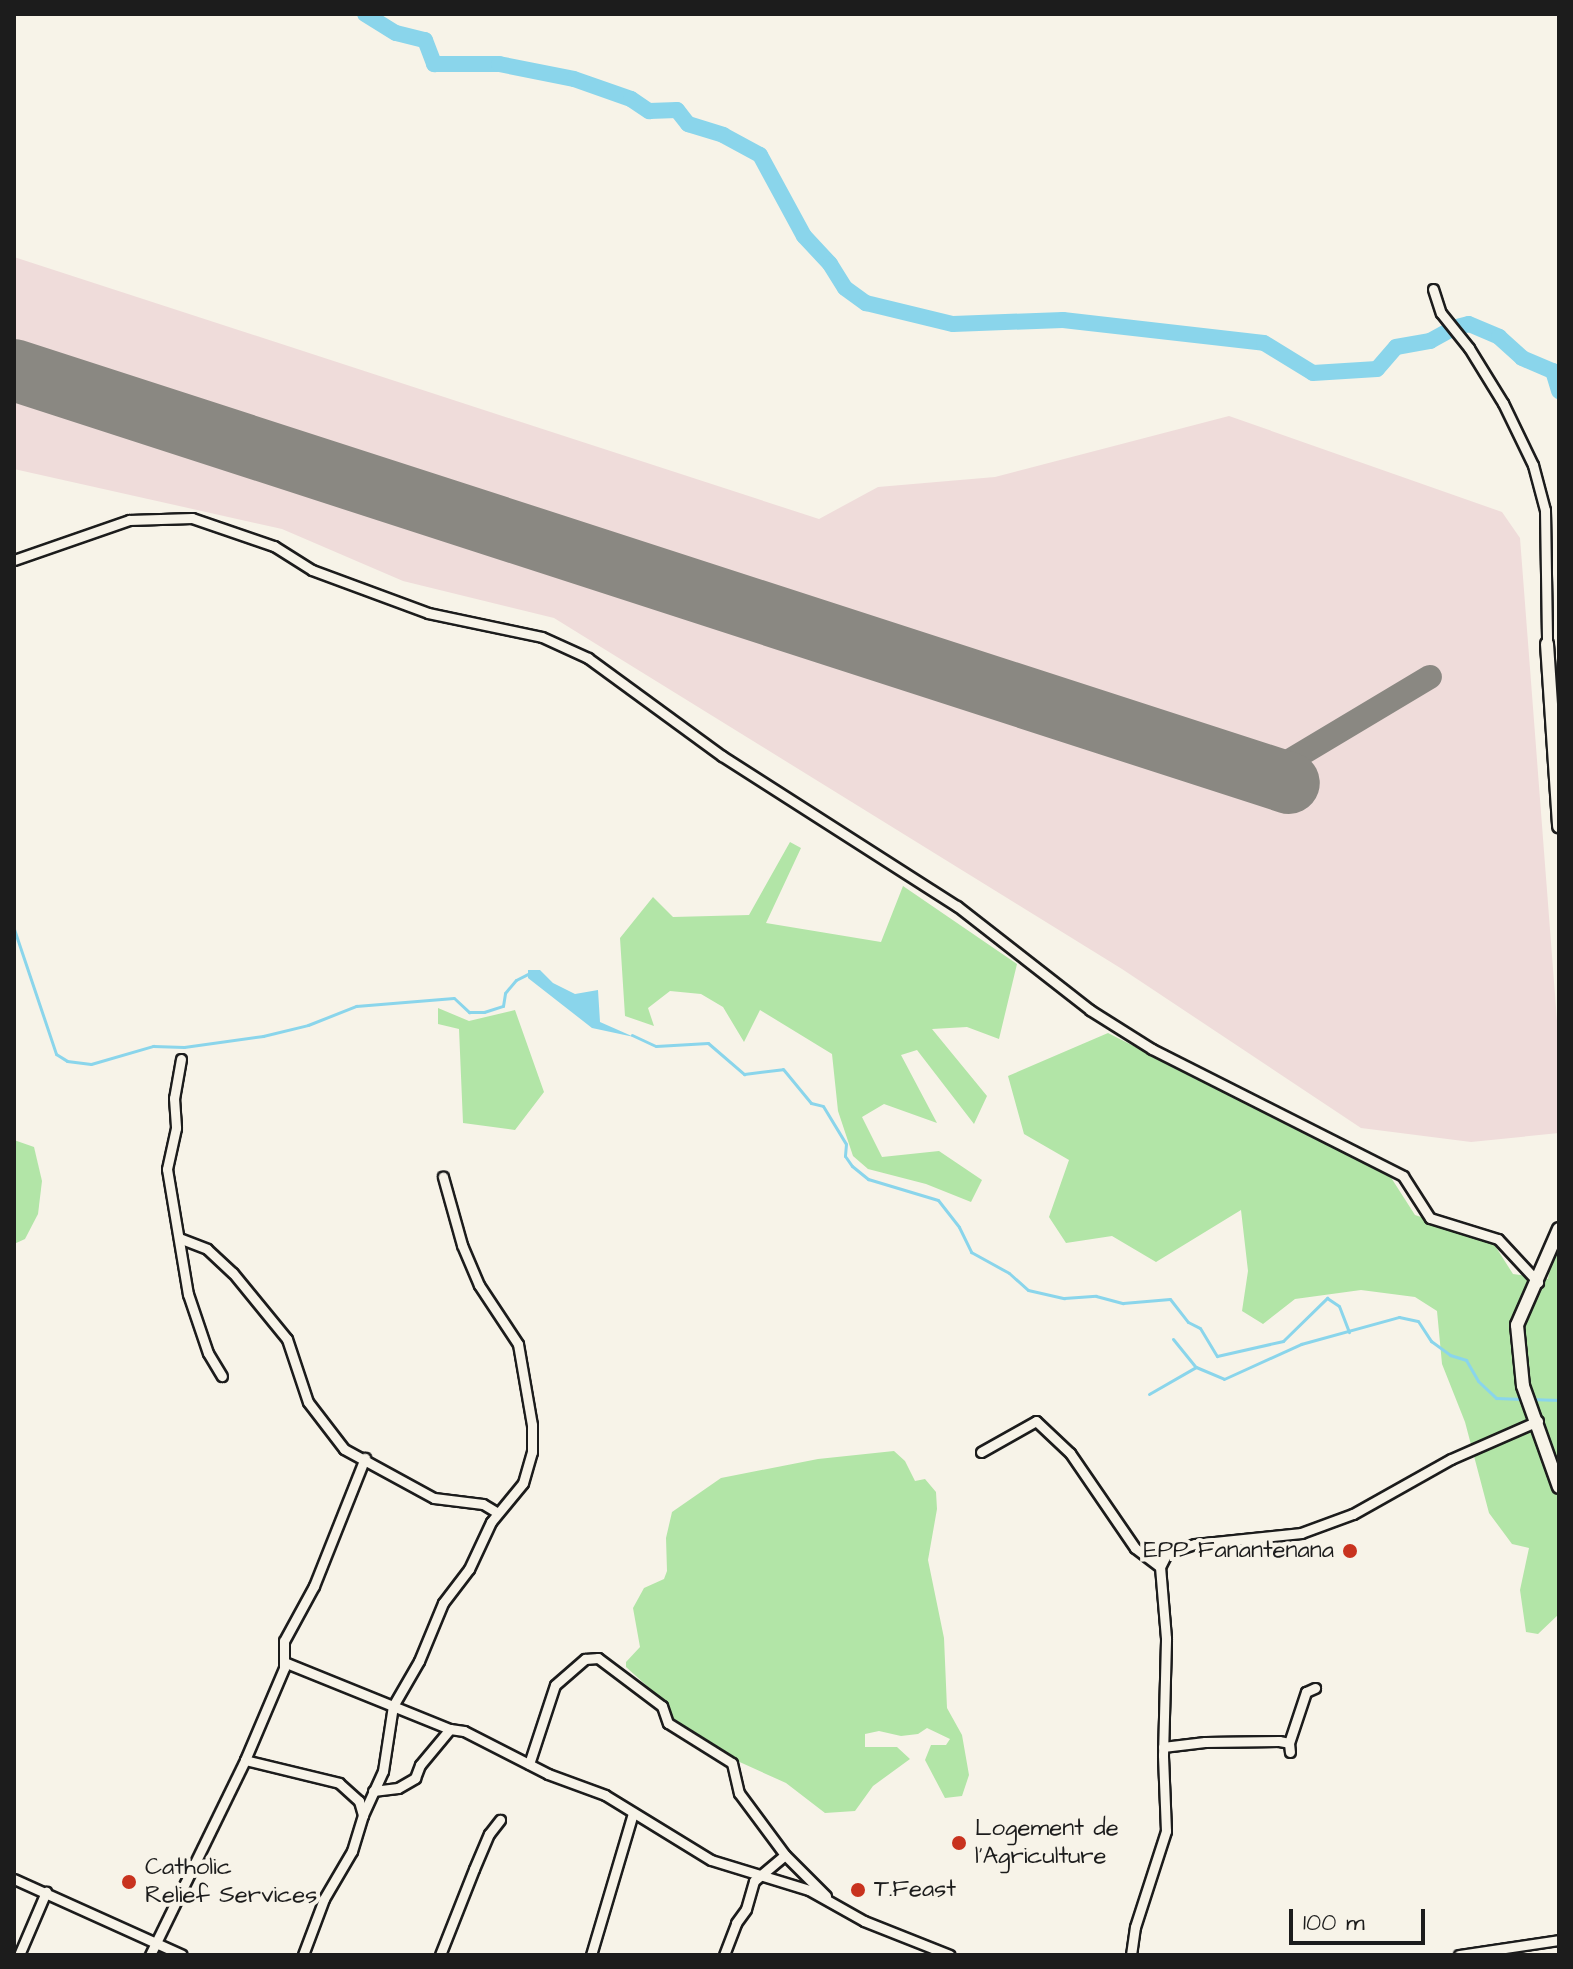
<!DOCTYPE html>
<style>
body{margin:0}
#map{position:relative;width:1573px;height:1969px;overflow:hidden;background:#f7f3e8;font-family:"Architects Daughter",sans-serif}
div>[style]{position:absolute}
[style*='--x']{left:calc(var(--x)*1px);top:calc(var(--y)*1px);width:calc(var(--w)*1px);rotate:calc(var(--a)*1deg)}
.built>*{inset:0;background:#efdcda}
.green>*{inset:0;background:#b2e5a7}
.water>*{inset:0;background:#8ad5eb}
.stream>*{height:3px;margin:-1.5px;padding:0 1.5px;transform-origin:1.5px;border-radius:1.5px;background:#8ad5eb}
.river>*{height:16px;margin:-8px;padding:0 8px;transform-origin:8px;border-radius:8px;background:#8ad5eb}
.taxiway>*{height:24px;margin:-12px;padding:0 12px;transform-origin:12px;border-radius:12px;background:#8a8882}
.runway>*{height:62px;margin:-31px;padding:0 31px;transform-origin:31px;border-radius:31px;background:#8a8882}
.roads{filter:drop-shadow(2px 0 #1c1c1c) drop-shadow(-2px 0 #1c1c1c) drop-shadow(0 2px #1c1c1c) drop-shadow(0 -2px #1c1c1c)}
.minor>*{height:9px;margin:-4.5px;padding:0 4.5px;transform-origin:4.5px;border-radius:4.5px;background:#f7f3e8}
.tertiary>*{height:12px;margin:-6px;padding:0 6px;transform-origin:6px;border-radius:6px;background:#f7f3e8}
.dots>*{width:22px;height:22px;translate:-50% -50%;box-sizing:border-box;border:4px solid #f7f3e8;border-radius:50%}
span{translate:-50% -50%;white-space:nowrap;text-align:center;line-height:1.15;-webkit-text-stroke:8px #f7f3e8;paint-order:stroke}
.poi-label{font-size:24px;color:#1c1c1c}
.right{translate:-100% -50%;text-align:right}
.left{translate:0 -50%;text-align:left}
.frame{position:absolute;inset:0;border:16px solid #1c1c1c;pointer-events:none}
.scale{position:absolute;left:1289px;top:1909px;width:136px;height:36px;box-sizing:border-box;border:4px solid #1c1c1c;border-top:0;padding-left:10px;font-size:24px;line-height:28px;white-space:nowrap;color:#1c1c1c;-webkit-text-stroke:6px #f7f3e8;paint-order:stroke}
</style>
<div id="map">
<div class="built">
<div style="clip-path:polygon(14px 257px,819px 519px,878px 487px,995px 477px,1229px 416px,1502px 512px,1520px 538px,1559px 1047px,1559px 1133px,1471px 1142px,1361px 1128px,1122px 969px,554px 618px,403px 581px,282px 529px,14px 469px)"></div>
</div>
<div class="green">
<div style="clip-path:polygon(790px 842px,801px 848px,766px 923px,881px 942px,903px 886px,1017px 964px,999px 1039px,967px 1027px,932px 1029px,987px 1096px,974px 1124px,917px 1050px,901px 1055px,937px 1123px,884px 1104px,862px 1117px,882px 1157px,939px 1151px,982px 1180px,971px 1202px,926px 1184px,868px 1169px,853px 1156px,838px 1111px,832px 1054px,760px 1010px,744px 1042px,723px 1007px,701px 994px,670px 991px,648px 1008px,654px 1026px,625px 1016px,620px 938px,653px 897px,673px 917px,749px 915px)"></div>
<div style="clip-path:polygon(438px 1008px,469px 1021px,515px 1010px,544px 1092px,515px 1130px,463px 1123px,459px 1029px,438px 1024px)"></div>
<div style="clip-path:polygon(1108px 1033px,1390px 1176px,1415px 1215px,1492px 1241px,1513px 1274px,1548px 1279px,1559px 1211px,1559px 1614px,1538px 1634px,1526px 1632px,1520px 1590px,1529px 1548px,1512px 1544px,1489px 1513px,1465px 1422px,1442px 1364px,1437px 1311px,1415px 1297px,1361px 1290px,1295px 1299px,1263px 1324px,1242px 1311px,1248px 1271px,1241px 1210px,1156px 1262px,1112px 1236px,1066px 1243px,1049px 1217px,1069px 1160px,1024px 1134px,1008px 1076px)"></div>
<div style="clip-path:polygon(14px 1140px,34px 1147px,42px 1181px,38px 1214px,25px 1239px,14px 1244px)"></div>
<div style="clip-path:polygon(894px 1451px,905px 1461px,915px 1481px,925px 1479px,936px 1492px,937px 1509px,928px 1560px,944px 1638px,947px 1708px,962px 1735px,969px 1775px,962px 1796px,945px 1798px,925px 1760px,931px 1745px,946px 1745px,950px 1739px,927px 1728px,918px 1734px,901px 1736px,879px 1731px,865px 1734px,865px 1747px,897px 1747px,910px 1759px,873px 1786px,855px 1811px,825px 1813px,786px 1783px,733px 1759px,672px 1719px,667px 1704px,626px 1667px,626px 1662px,640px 1647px,633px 1608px,644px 1588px,664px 1579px,667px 1571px,666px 1538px,672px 1512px,721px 1478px,818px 1459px)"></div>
</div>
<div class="water">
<div style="clip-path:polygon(528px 970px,540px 970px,553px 983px,575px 994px,598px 990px,600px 1022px,634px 1037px,592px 1028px,528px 978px)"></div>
</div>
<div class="stream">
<div style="--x:14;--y:929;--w:132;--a:71.4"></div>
<div style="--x:56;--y:1054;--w:13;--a:32"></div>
<div style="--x:67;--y:1061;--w:24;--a:7"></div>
<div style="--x:91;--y:1064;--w:65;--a:-16.2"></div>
<div style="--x:153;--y:1046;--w:31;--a:2"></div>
<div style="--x:184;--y:1047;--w:80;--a:-7.9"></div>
<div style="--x:263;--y:1036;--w:46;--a:-13.7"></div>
<div style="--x:308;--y:1025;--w:52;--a:-21.6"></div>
<div style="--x:356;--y:1006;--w:98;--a:-4.7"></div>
<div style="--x:454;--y:998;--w:21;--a:43"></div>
<div style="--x:469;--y:1012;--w:15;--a:0"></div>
<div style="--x:484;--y:1012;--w:20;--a:-18"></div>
<div style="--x:503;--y:1006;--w:13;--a:-81"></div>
<div style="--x:505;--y:993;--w:17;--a:-50"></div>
<div style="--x:516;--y:980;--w:13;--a:-27"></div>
<div style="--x:632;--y:1035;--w:26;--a:25"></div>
<div style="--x:656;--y:1046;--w:52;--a:-3.3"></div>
<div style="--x:708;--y:1043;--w:48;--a:40.7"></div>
<div style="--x:744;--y:1074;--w:39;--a:-7"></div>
<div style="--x:783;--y:1069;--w:44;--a:50.5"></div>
<div style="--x:811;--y:1103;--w:12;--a:14"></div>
<div style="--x:823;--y:1106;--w:44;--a:58.8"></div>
<div style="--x:846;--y:1144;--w:12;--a:95"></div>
<div style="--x:845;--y:1156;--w:12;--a:55"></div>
<div style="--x:852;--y:1166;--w:21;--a:39"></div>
<div style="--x:868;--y:1179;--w:73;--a:16.7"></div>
<div style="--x:938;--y:1200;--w:34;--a:52"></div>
<div style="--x:959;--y:1227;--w:28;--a:64"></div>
<div style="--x:971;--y:1252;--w:43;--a:28.9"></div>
<div style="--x:1009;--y:1273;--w:25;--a:42"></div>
<div style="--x:1028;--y:1290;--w:37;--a:13"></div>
<div style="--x:1064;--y:1298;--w:32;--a:-4"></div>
<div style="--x:1096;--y:1296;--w:28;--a:15"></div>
<div style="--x:1123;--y:1303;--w:47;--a:-4.9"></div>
<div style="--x:1170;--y:1299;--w:29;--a:52"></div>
<div style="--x:1188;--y:1322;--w:13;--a:27"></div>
<div style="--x:1200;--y:1328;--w:33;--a:59"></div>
<div style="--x:1217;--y:1356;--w:68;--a:-12.8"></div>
<div style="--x:1283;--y:1341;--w:62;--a:-44.3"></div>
<div style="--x:1327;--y:1298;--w:14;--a:34"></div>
<div style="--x:1339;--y:1306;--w:28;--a:69"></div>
<div style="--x:1173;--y:1339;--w:36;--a:51"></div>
<div style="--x:1196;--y:1367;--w:30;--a:23"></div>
<div style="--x:1224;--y:1379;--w:85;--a:-24.4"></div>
<div style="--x:1301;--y:1344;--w:102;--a:-15.4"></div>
<div style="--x:1399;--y:1317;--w:19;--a:12"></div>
<div style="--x:1418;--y:1321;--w:24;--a:57"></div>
<div style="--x:1431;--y:1341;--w:24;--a:36"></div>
<div style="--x:1450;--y:1355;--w:17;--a:17"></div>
<div style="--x:1466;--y:1360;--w:24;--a:60"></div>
<div style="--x:1478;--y:1381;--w:25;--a:43"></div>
<div style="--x:1496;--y:1398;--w:26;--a:2"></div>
<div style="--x:1149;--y:1394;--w:54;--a:-29.9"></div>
<div style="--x:1530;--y:1399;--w:29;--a:2"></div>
</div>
<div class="river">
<div style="--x:365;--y:14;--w:36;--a:32"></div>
<div style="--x:396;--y:33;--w:30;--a:14"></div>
<div style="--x:425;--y:40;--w:26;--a:69"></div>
<div style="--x:434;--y:64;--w:65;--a:0"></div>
<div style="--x:499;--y:64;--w:76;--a:11.3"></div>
<div style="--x:574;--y:79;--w:60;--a:19.3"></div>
<div style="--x:631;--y:99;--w:22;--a:34"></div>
<div style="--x:649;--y:111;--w:28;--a:-2"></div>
<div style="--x:677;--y:110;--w:18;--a:52"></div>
<div style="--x:688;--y:124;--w:37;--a:17"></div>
<div style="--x:723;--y:135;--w:42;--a:28.4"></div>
<div style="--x:760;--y:155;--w:92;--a:61.5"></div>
<div style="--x:804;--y:236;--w:38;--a:47"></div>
<div style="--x:830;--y:264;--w:28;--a:58"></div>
<div style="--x:845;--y:288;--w:26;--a:36"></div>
<div style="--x:866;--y:303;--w:89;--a:13.6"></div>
<div style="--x:953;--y:324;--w:110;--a:-2.1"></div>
<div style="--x:1063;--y:320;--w:202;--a:6.5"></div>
<div style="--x:1264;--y:343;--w:57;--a:31.5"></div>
<div style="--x:1313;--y:373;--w:64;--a:-3.6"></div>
<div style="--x:1377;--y:369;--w:29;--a:-49"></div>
<div style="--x:1396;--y:347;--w:35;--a:-10"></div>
<div style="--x:1430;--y:341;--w:26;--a:-29"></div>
<div style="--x:1453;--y:328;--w:16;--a:-14"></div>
<div style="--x:1469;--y:324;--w:33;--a:23"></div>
<div style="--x:1499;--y:337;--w:31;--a:42"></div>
<div style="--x:1522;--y:358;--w:34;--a:23"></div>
<div style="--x:1553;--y:371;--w:21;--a:73"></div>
</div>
<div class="taxiway">
<div style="--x:1266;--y:775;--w:191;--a:-30.9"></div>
</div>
<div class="runway">
<div style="--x:14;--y:370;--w:1340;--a:17.95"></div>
</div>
<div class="roads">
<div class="minor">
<div style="--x:1433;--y:289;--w:25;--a:72"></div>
<div style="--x:1441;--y:313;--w:45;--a:51.3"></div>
<div style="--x:1469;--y:348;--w:65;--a:58.3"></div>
<div style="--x:1503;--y:403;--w:69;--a:64.2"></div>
<div style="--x:1533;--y:465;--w:47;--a:75.1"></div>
<div style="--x:1545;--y:510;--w:134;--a:89.1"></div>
<div style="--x:14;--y:560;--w:122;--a:-19.2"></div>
<div style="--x:129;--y:520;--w:63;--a:-1.8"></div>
<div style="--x:192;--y:518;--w:87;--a:18.9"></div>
<div style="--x:274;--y:546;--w:45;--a:32.3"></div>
<div style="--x:312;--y:570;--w:124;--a:20.3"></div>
<div style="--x:428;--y:613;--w:116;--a:11.9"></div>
<div style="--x:542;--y:637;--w:51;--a:24.5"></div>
<div style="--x:588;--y:658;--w:166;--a:36.2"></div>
<div style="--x:722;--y:756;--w:279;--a:32.6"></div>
<div style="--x:957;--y:906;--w:169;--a:38"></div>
<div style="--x:1090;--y:1010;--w:73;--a:32.2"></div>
<div style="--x:1152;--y:1049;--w:281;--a:26.8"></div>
<div style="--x:1403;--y:1176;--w:50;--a:57.3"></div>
<div style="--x:1430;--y:1218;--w:71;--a:17.2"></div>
<div style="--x:1498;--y:1239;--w:59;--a:47.1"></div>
<div style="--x:181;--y:1059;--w:40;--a:100"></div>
<div style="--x:174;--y:1098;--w:30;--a:86"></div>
<div style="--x:176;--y:1128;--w:42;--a:102.4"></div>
<div style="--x:167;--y:1169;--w:127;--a:80.5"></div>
<div style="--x:188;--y:1294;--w:62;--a:71.3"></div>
<div style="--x:208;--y:1353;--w:27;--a:59"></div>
<div style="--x:179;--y:1238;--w:30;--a:21"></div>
<div style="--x:207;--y:1249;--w:35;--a:43"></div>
<div style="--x:233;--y:1273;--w:85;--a:50.7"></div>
<div style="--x:287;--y:1339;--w:66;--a:71.6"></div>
<div style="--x:308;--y:1402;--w:59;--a:52.5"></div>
<div style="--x:344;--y:1449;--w:102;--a:28.6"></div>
<div style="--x:434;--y:1498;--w:49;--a:7"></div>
<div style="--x:483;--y:1504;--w:17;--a:31"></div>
<div style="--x:981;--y:1452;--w:63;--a:-29.4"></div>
<div style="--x:1036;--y:1421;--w:47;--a:43.3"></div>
<div style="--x:1070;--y:1453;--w:115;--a:55.6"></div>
<div style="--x:1135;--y:1548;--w:31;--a:37"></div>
<div style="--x:284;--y:1662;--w:179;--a:22"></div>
<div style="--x:450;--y:1729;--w:14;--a:8"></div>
<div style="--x:464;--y:1731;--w:94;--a:27.1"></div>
<div style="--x:548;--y:1774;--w:61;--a:20.2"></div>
<div style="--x:605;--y:1795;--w:124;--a:31.5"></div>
<div style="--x:711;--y:1860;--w:102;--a:17"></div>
<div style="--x:809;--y:1890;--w:63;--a:29.4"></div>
<div style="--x:864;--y:1921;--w:92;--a:21.6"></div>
<div style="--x:1289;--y:1743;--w:54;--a:-71.6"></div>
<div style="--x:1306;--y:1692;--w:10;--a:-24"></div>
<div style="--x:1163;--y:1747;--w:42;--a:-6.8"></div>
<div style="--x:1205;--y:1742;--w:74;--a:-0.8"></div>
<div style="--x:1279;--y:1741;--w:10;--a:11"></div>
<div style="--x:1289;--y:1743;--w:9;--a:84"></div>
<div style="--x:245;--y:1760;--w:97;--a:13.7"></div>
<div style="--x:339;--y:1783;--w:27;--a:42"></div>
<div style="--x:359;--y:1801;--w:15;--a:74"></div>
<div style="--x:363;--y:1815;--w:38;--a:107"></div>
<div style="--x:352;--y:1851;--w:56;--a:120.3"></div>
<div style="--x:324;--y:1899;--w:60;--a:110.6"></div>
<div style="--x:529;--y:1764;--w:83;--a:-71.8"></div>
<div style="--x:555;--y:1685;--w:40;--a:-41"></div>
<div style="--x:585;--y:1659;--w:13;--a:-4"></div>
<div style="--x:598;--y:1658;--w:80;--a:36.9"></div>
<div style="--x:662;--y:1706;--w:18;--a:71"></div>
<div style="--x:668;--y:1723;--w:75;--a:32"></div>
<div style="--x:732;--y:1763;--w:31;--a:77"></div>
<div style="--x:739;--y:1793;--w:77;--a:53.4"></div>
<div style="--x:785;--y:1855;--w:58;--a:45"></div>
<div style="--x:373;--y:1791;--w:25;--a:-7"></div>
<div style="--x:398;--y:1788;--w:20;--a:-30"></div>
<div style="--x:415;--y:1778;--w:14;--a:-69"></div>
<div style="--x:420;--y:1765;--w:47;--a:-50.2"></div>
<div style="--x:363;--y:1815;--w:48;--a:-65.6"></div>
<div style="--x:383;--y:1771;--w:66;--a:-81.3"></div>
<div style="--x:393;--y:1706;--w:52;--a:-60"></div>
<div style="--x:419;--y:1661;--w:63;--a:-67.5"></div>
<div style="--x:443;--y:1603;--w:43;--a:-52.6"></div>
<div style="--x:469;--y:1569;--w:52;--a:-64.9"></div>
<div style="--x:491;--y:1522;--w:50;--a:-50.6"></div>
<div style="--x:523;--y:1483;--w:32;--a:-74"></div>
<div style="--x:532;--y:1452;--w:27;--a:-90"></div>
<div style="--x:532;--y:1425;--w:82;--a:-99.8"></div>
<div style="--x:518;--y:1344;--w:71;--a:-123.5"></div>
<div style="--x:479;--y:1285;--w:43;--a:-113"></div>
<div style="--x:462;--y:1245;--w:71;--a:-105.6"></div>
<div style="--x:14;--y:1879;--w:184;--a:24.3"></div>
<div style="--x:19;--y:1955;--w:69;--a:-66.8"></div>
<div style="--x:150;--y:1955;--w:217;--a:-64"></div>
<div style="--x:245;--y:1760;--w:100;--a:-67"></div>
<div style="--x:284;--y:1668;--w:27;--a:-90"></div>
<div style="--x:284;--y:1641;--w:63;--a:-61.4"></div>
<div style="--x:314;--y:1586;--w:138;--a:-68.3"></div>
<div style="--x:440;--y:1955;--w:92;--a:-68.4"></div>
<div style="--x:474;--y:1869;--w:38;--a:-67"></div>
<div style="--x:489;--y:1834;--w:18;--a:-52"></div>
<div style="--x:591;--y:1955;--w:148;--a:-73.5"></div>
<div style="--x:724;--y:1955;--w:34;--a:-69"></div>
<div style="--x:736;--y:1923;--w:17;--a:-54"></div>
<div style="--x:746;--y:1909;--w:29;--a:-74"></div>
<div style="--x:754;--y:1881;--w:40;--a:-40"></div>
<div style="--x:1131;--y:1955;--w:28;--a:-82"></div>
<div style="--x:1135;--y:1927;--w:101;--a:-72.1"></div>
<div style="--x:1166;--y:1831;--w:76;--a:-92.3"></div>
<div style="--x:1163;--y:1755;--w:117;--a:-88.5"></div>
<div style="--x:1166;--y:1638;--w:71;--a:-94.8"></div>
<div style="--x:1160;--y:1567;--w:16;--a:-63"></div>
<div style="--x:1167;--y:1553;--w:29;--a:-18"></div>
<div style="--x:1195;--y:1544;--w:107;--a:-5.9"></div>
<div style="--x:1301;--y:1533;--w:55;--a:-20.1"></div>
<div style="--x:1353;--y:1514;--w:112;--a:-29.3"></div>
<div style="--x:1451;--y:1459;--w:95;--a:-23.6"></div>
<div style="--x:1459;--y:1955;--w:101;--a:-8.5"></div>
</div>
<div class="tertiary">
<div style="--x:1547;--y:644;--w:183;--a:86.2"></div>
<div style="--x:1559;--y:1229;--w:105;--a:113.6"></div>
<div style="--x:1517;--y:1325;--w:61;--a:84.4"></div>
<div style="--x:1523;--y:1386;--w:107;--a:70.4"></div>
</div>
</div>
<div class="dots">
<div style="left:1350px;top:1551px;background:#c8321e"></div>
<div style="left:959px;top:1843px;background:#c8321e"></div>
<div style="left:129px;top:1882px;background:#c8321e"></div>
<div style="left:858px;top:1890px;background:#c8321e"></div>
</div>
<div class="poi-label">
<span class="right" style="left:1334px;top:1551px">EPP Fanantenana</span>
<span class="left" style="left:975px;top:1843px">Logement de<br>l'Agriculture</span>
<span class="left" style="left:145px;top:1882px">Catholic<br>Relief Services</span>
<span class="left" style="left:874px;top:1890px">T.Feast</span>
</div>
<div class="frame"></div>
<div class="scale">100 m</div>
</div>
